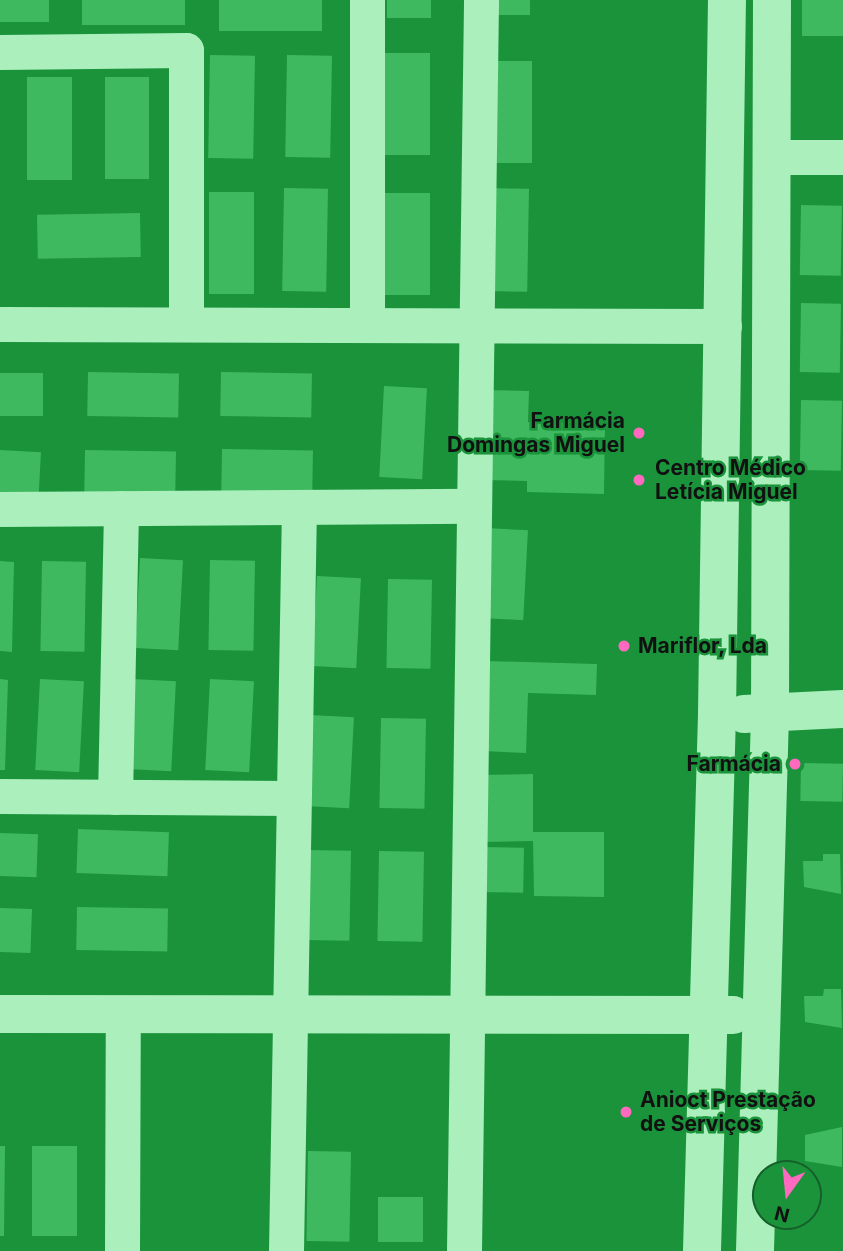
<!DOCTYPE html>
<meta charset="utf-8">
<style>
body{margin:0}
#map{position:relative;width:843px;height:1251px;overflow:hidden;background:#1a933b;font-family:Inter,sans-serif}
div>[style]{position:absolute}
[style*='--x']{left:calc(var(--x)*1px);top:calc(var(--y)*1px);width:calc(var(--w)*1px);rotate:calc(var(--a)*1deg)}
.building>*{inset:0;background:#3eb95f;transform-origin:0 0}
.minor>*{height:35px;margin:-17.5px;padding:0 17.5px;transform-origin:17.5px;border-radius:17.5px;background:#aaefbc}
.tertiary>*{height:38px;margin:-19px;padding:0 19px;transform-origin:19px;border-radius:19px;background:#aaefbc}
.dots>*{width:19px;height:19px;translate:-50% -50%;box-sizing:border-box;border:4px solid #1a933b;border-radius:50%}
span{translate:-50% -50%;white-space:nowrap;text-align:center;line-height:1.15;-webkit-text-stroke:5px #1a933b;paint-order:stroke}
.poi-label{font-size:21px;color:#111;font-weight:700}
.right{translate:-100% -50%;text-align:right}
.left{translate:0 -50%;text-align:left}
.north{position:absolute;left:752px;top:1160px;width:70px;height:70px;box-sizing:border-box;background:#1a933b;border:2px solid #165f2a;border-radius:50%;rotate:195deg;font-size:19px;font-weight:700;line-height:28px;text-align:center;color:#111}
.north::after{content:'';display:block;margin:auto;width:24px;height:32px;background:#ff69bf;clip-path:polygon(50% 0,100% 100%,50% 72%,0 100%)}
</style>
<div id="map">
<div class="building">
<div style="left:0;top:0;width:49px;height:22px"></div>
<div style="left:82px;top:0;width:103px;height:25px"></div>
<div style="left:219px;top:0;width:103px;height:31px"></div>
<div style="left:387px;top:0;width:44px;height:18px"></div>
<div style="left:485px;top:0;width:45px;height:15px"></div>
<div style="left:802px;top:0;width:41px;height:36px"></div>
<div style="left:385px;top:53px;width:45px;height:102px"></div>
<div style="left:210px;top:55px;width:45px;height:103px;rotate:1deg"></div>
<div style="left:287px;top:55px;width:45px;height:102px;rotate:1deg"></div>
<div style="left:488px;top:61px;width:44px;height:102px"></div>
<div style="left:27px;top:77px;width:45px;height:103px"></div>
<div style="left:105px;top:77px;width:44px;height:102px"></div>
<div style="left:284px;top:188px;width:44px;height:103px;rotate:1deg"></div>
<div style="left:485px;top:188px;width:44px;height:103px;rotate:1deg"></div>
<div style="left:209px;top:192px;width:45px;height:102px"></div>
<div style="left:385px;top:193px;width:45px;height:102px"></div>
<div style="left:801px;top:205px;width:41px;height:70px;rotate:1deg"></div>
<div style="left:140px;top:213px;width:44px;height:103px;rotate:89deg"></div>
<div style="left:801px;top:303px;width:40px;height:69px;rotate:1deg"></div>
<div style="left:88px;top:372px;width:91px;height:44px;rotate:1deg"></div>
<div style="left:221px;top:372px;width:91px;height:44px;rotate:1deg"></div>
<div style="left:0;top:373px;width:43px;height:43px"></div>
<div style="left:384px;top:386px;width:43px;height:91px;rotate:3deg"></div>
<div style="clip-path:polygon(485px 390px,529px 391px,528px 422px,605px 423px,604px 494px,527px 492px,527px 481px,482px 480px)"></div>
<div style="left:801px;top:400px;width:41px;height:70px;rotate:1deg"></div>
<div style="left:222px;top:449px;width:91px;height:44px;rotate:1deg"></div>
<div style="left:0;top:450px;width:41px;height:44px;rotate:3deg"></div>
<div style="left:85px;top:450px;width:91px;height:44px;rotate:1deg"></div>
<div style="left:485px;top:528px;width:43px;height:90px;rotate:3deg"></div>
<div style="left:140px;top:558px;width:43px;height:90px;rotate:3deg"></div>
<div style="left:210px;top:560px;width:45px;height:90px;rotate:1deg"></div>
<div style="clip-path:polygon(0 561px,14px 562px,12px 652px,0 651px)"></div>
<div style="left:42px;top:561px;width:44px;height:90px;rotate:1deg"></div>
<div style="left:317px;top:576px;width:44px;height:90px;rotate:3deg"></div>
<div style="left:388px;top:579px;width:44px;height:89px;rotate:1deg"></div>
<div style="clip-path:polygon(485px 661px,597px 664px,596px 695px,528px 693px,526px 753px,482px 751px)"></div>
<div style="clip-path:polygon(0 679px,8px 680px,5px 770px,0 770px)"></div>
<div style="left:40px;top:679px;width:44px;height:91px;rotate:3deg"></div>
<div style="left:132px;top:679px;width:44px;height:90px;rotate:3deg"></div>
<div style="left:210px;top:679px;width:44px;height:91px;rotate:3deg"></div>
<div style="left:310px;top:715px;width:44px;height:91px;rotate:3deg"></div>
<div style="left:381px;top:718px;width:45px;height:90px;rotate:1deg"></div>
<div style="left:801px;top:763px;width:42px;height:38px;rotate:1deg"></div>
<div style="clip-path:polygon(533px 774px,533px 832px,604px 832px,604px 897px,534px 896px,533px 841px,475px 842px,474px 775px)"></div>
<div style="left:78px;top:829px;width:91px;height:44px;rotate:2deg"></div>
<div style="left:0;top:833px;width:38px;height:43px;rotate:2deg"></div>
<div style="left:481px;top:847px;width:43px;height:45px;rotate:1deg"></div>
<div style="left:307px;top:850px;width:44px;height:90px;rotate:1deg"></div>
<div style="left:379px;top:851px;width:45px;height:90px;rotate:1deg"></div>
<div style="clip-path:polygon(823px 854px,840px 854px,841px 894px,804px 887px,803px 861px,823px 861px)"></div>
<div style="left:77px;top:907px;width:91px;height:43px;rotate:1deg"></div>
<div style="left:0;top:908px;width:32px;height:44px;rotate:2deg"></div>
<div style="clip-path:polygon(824px 989px,841px 989px,842px 1028px,805px 1022px,804px 996px,823px 996px)"></div>
<div style="clip-path:polygon(842px 1127px,842px 1167px,805px 1161px,805px 1135px)"></div>
<div style="clip-path:polygon(0 1146px,5px 1146px,4px 1236px,0 1236px)"></div>
<div style="left:32px;top:1146px;width:45px;height:90px"></div>
<div style="left:308px;top:1151px;width:43px;height:90px;rotate:1deg"></div>
<div style="left:378px;top:1197px;width:45px;height:45px"></div>
</div>
<div class="minor">
<div style="--x:0;--y:52;--w:186;--a:-0.6"></div>
<div style="--x:186;--y:50;--w:271;--a:90"></div>
<div style="--x:771;--y:157;--w:72;--a:0"></div>
<div style="--x:0;--y:324;--w:724;--a:0.16"></div>
<div style="--x:367;--y:324;--w:324;--a:-90"></div>
<div style="--x:0;--y:509;--w:474;--a:-0.4"></div>
<div style="--x:0;--y:796;--w:292;--a:0.4"></div>
<div style="--x:115;--y:797;--w:289;--a:-88.8"></div>
<div style="--x:122;--y:1251;--w:236;--a:-89.8"></div>
<div style="--x:286;--y:1251;--w:744;--a:-89"></div>
<div style="--x:464;--y:1251;--w:1251;--a:-89.22"></div>
</div>
<div class="tertiary">
<div style="--x:744;--y:714;--w:99;--a:-2.9"></div>
<div style="--x:0;--y:1014;--w:733;--a:0.08"></div>
<div style="--x:702;--y:1251;--w:537;--a:-88.4"></div>
<div style="--x:717;--y:714;--w:714;--a:-89.2"></div>
<div style="--x:755;--y:1251;--w:537;--a:-88.4"></div>
<div style="--x:770;--y:714;--w:714;--a:-89.84"></div>
</div>
<div class="dots">
<div style="left:639px;top:433px;background:#ff69bf"></div>
<div style="left:639px;top:480px;background:#ff69bf"></div>
<div style="left:624px;top:646px;background:#ff69bf"></div>
<div style="left:795px;top:764px;background:#ff69bf"></div>
<div style="left:626px;top:1112px;background:#ff69bf"></div>
</div>
<div class="poi-label">
<span class="right" style="left:625px;top:433px">Farmácia<br>Domingas Miguel</span>
<span class="left" style="left:655px;top:480px">Centro Médico<br>Letícia Miguel</span>
<span class="left" style="left:638px;top:646px">Mariflor, Lda</span>
<span class="right" style="left:781px;top:764px">Farmácia</span>
<span class="left" style="left:640px;top:1112px">Anioct Prestação<br>de Serviços</span>
</div>
<div class="north">N</div>
</div>
